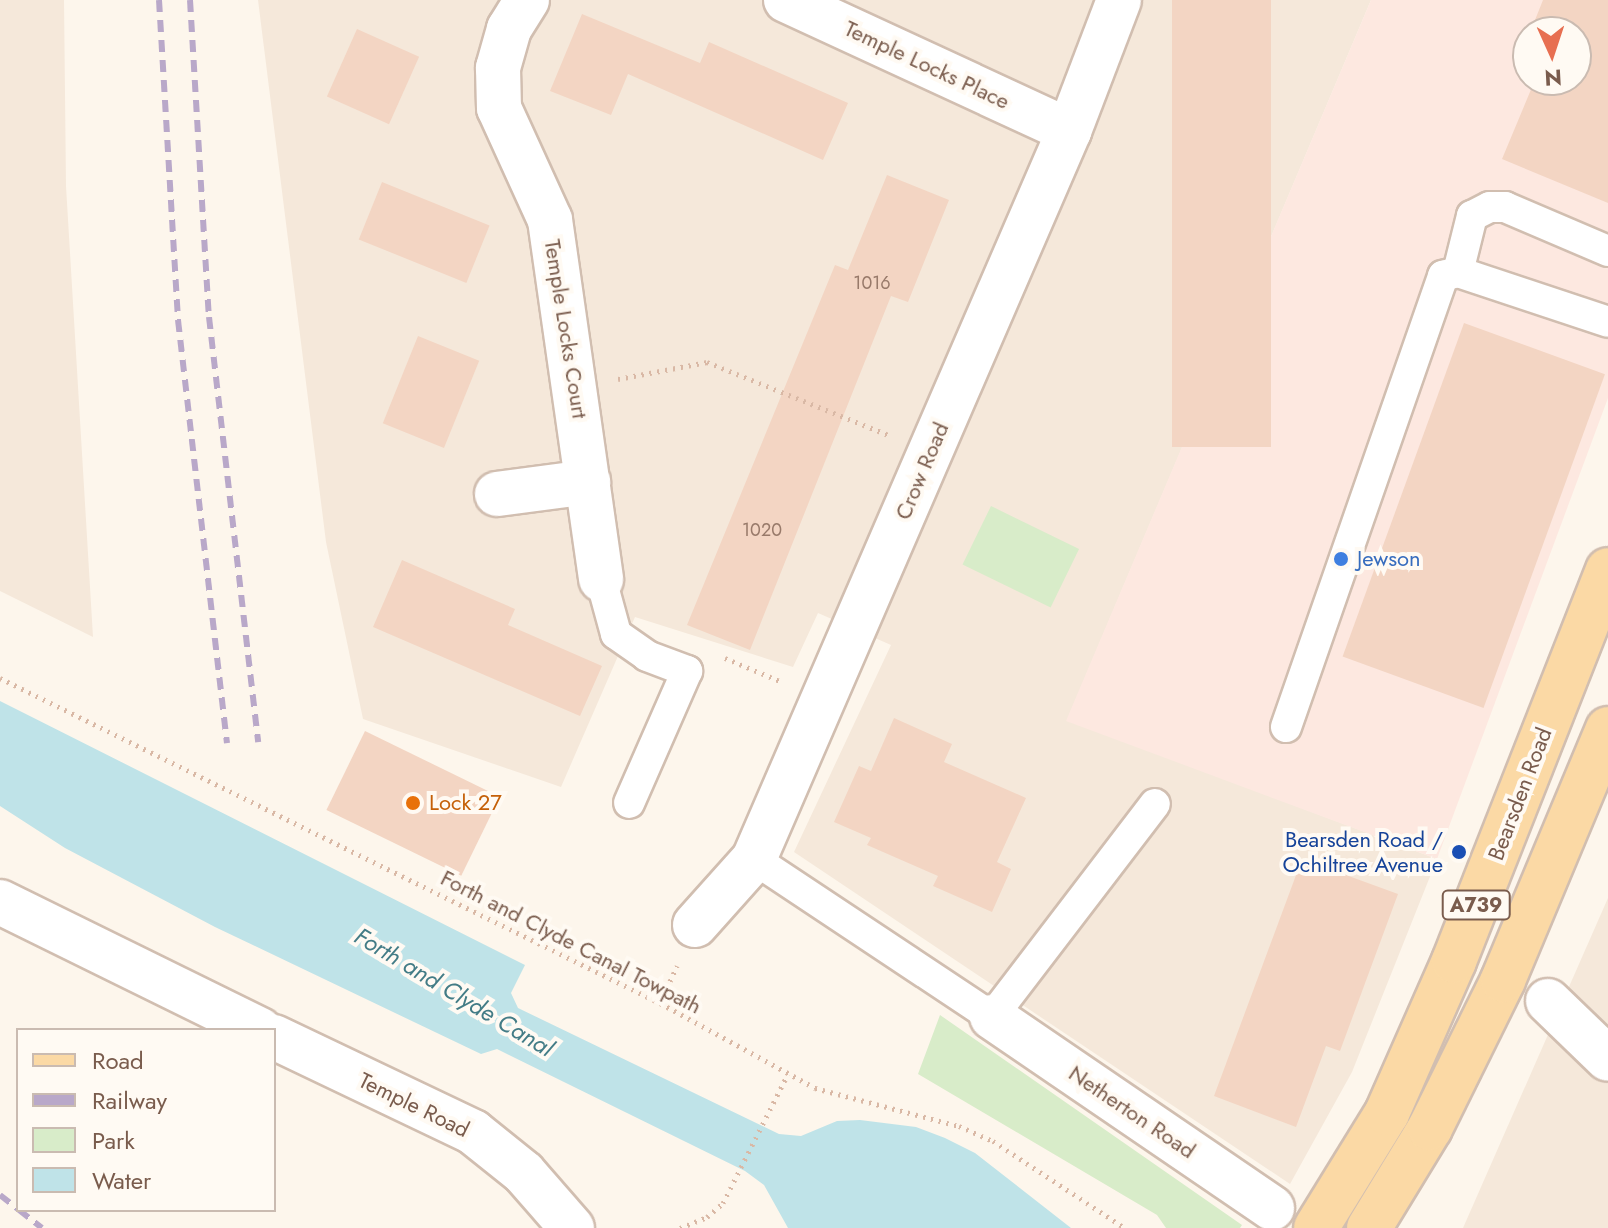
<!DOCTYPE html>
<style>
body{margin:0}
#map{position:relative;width:1608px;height:1228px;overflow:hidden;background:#fdf6ec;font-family:Jost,sans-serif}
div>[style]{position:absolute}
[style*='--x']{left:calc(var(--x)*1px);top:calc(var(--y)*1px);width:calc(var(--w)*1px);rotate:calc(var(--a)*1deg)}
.residential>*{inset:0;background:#f5e8da}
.commercial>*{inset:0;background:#fde8e0}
.green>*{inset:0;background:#d8ecc9;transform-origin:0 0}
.water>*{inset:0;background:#bfe3e8}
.building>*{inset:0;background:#f3d5c3;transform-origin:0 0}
.path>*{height:5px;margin-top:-2.5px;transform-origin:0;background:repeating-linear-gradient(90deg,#d9b8a5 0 2px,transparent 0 8px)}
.roads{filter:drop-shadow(2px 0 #d1beb0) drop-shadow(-2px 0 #d1beb0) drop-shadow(0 2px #d1beb0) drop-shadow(0 -2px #d1beb0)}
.lane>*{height:30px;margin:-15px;padding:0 15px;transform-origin:15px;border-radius:15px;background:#fff}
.street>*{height:44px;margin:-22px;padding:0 22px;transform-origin:22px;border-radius:22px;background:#fff}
.secondary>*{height:44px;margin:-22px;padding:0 22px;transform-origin:22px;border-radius:22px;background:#fff}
.primary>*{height:44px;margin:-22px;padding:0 22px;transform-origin:22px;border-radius:22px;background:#fbd9a5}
.rail>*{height:6px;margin-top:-3px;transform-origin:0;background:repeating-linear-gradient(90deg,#b9a8c9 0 12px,transparent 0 20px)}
.dots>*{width:22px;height:22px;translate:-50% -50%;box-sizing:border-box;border:4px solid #fffaf3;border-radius:50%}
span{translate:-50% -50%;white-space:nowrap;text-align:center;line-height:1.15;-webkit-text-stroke:8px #fffaf3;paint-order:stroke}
.number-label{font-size:18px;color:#987a6a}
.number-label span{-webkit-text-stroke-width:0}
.shield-label span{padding:2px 6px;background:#fffaf3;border:2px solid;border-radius:6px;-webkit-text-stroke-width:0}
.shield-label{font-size:20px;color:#7a5c4d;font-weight:700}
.street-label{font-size:22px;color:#7a5c4d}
.shop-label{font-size:22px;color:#366cbe}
.left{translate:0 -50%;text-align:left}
.food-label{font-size:22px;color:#c56008}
.transit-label{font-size:22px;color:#164399}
.right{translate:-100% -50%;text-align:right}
.water-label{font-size:24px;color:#437c86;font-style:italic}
.legend{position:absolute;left:16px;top:1028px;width:260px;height:184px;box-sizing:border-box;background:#fffaf3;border:2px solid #cabbb1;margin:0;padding:10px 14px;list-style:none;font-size:24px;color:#7a5c4d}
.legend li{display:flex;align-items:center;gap:16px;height:40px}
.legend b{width:40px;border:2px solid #cabbb1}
.north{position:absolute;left:1512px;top:16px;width:80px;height:80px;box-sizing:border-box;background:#fffaf3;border:2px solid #cabbb1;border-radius:50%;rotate:177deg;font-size:22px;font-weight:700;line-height:32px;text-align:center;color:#7a5c4d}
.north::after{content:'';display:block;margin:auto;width:28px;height:36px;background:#e76f51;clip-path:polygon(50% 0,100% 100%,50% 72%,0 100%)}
</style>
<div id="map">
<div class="residential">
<div style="clip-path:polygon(0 0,64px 0,66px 186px,93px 637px,0 591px)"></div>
<div style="clip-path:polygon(258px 0,1371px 0,1067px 720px,1437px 859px,1352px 1072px,1290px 1184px,794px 852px,891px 645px,818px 613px,793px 667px,635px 617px,561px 787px,363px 719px,326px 542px)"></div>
<div style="clip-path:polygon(1608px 898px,1608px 1228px,1463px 1228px)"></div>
</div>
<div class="commercial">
<div style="clip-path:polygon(evenodd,1371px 0,1608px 0,1608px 398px,1437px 859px,1066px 721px,1371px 0,1528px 32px,1576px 32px,1576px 80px,1528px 80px,1528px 32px)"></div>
</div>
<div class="green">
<div style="left:991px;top:506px;width:98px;height:65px;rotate:26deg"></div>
<div style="clip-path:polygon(940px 1015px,1242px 1225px,1240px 1228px,1166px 1228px,1157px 1215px,918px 1074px)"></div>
</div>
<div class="water">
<div style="clip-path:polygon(0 701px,525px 965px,511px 993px,518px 1008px,779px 1134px,801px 1136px,837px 1121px,860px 1120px,916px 1127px,945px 1138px,975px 1153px,1071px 1228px,788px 1228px,764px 1185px,745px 1171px,497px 1049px,481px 1054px,215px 927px,65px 848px,0 806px)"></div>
</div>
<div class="building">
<div style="left:1172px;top:0;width:99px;height:447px"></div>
<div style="clip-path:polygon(1543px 0,1608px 0,1608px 203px,1502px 159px,1535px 80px,1576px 80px,1576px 32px,1531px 30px)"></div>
<div style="clip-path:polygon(582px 14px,700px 63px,709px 42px,848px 103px,823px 160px,628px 74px,611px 115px,550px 91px)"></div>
<div style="left:357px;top:29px;width:68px;height:74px;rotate:24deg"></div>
<div style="clip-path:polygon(887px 175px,949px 200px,908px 302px,891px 296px,750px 650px,687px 625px,835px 265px,848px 270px)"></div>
<div style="left:382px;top:182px;width:116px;height:62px;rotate:22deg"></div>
<div style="left:1464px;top:323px;width:150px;height:355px;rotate:20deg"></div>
<div style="left:418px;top:336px;width:66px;height:94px;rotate:22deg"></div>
<div style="clip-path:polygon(402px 560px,515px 609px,508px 625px,602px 666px,580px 716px,373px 627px)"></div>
<div style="clip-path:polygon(894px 718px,952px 744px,944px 762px,1026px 798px,997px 862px,1011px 869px,992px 912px,933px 886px,938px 876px,867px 845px,871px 838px,834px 822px,859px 766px,871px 771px)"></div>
<div style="left:365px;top:731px;width:150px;height:88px;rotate:26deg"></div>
<div style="clip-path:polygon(1302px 859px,1398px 894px,1340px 1051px,1326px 1046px,1296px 1127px,1214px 1096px)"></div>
</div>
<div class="path">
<div style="--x:618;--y:379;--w:91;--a:-10.8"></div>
<div style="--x:707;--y:362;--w:196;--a:21.9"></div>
<div style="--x:725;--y:658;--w:62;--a:22.8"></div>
<div style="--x:0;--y:678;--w:736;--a:26.22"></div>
<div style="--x:660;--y:1003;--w:177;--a:28.7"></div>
<div style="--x:815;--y:1088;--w:149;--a:14.8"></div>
<div style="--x:959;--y:1126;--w:37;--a:24"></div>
<div style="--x:993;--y:1141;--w:158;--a:33.4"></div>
<div style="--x:660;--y:1003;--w:41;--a:-65.3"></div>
<div style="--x:680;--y:1228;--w:29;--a:-22"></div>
<div style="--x:707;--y:1217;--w:21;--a:-41"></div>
<div style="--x:723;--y:1203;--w:144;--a:-63.3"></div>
</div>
<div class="roads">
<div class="lane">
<div style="--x:1458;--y:272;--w:58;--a:-76"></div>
<div style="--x:1472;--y:216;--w:20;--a:-27"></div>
<div style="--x:1490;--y:207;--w:15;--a:0"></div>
<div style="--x:1505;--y:207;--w:112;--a:23.1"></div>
<div style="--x:601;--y:579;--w:57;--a:74.7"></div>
<div style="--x:616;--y:634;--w:38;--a:35"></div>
<div style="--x:647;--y:656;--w:43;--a:20.6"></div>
<div style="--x:687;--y:671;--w:144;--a:113.7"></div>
<div style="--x:1286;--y:727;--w:478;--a:-70.8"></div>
<div style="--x:1443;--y:276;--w:16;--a:-15"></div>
<div style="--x:1458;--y:272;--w:158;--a:18.4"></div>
<div style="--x:754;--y:859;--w:286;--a:33.6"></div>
<div style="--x:992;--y:1017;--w:268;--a:-52.6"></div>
</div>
<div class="street">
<div style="--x:527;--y:0;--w:34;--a:122"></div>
<div style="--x:509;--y:29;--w:41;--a:105.8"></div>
<div style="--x:498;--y:68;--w:40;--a:88.6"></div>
<div style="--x:499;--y:108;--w:123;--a:65.5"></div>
<div style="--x:550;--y:220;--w:363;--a:81.9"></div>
<div style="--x:786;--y:0;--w:312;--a:24.8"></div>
<div style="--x:497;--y:494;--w:92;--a:-7.5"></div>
<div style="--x:695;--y:925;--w:89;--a:-48.2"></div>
<div style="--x:754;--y:859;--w:793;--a:-66.6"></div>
<div style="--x:1069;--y:131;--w:140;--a:-69.1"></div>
<div style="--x:1548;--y:1001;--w:83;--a:44"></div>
<div style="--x:992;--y:1017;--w:339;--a:34.3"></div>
</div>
<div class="secondary">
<div style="--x:0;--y:902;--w:290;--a:26.2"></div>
<div style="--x:274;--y:1037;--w:221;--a:25.5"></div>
<div style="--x:473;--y:1132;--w:65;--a:38.8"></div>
<div style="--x:524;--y:1173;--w:73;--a:48.9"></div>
</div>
<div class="primary">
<div style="--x:1316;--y:1228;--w:135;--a:-58.3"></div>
<div style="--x:1387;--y:1113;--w:166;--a:-66.2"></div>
<div style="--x:1454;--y:961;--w:420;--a:-68.5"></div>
<div style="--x:1369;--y:1228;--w:117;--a:-58.6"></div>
<div style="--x:1430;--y:1128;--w:165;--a:-63.7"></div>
<div style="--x:1503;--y:980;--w:272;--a:-67.3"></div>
</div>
</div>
<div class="rail">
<div style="--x:159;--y:0;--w:321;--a:86.6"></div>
<div style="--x:178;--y:320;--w:426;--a:83.4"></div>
<div style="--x:190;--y:0;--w:318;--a:86.6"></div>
<div style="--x:209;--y:317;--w:428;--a:83.4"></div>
<div style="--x:0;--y:1195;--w:23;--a:38"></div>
<div style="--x:19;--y:1210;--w:29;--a:38"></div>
</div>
<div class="dots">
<div style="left:1341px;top:559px;background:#3f7fe0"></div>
<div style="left:413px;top:803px;background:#e8710a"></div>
<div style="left:1459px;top:852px;background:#1a4fb4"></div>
</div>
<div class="number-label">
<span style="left:872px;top:283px">1016</span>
<span style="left:762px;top:530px">1020</span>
</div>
<div class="shield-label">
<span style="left:1476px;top:905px">A739</span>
</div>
<div class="street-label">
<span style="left:927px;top:65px;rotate:25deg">Temple Locks Place</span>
<span style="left:566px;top:329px;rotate:81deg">Temple Locks Court</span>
<span style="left:922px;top:471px;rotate:-67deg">Crow Road</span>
<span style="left:1520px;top:794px;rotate:-69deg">Bearsden Road</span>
<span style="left:571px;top:942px;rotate:27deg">Forth and Clyde Canal Towpath</span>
<span style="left:414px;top:1105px;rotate:26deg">Temple Road</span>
<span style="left:1132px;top:1112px;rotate:34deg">Netherton Road</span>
</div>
<div class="shop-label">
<span class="left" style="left:1357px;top:559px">Jewson</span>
</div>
<div class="food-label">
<span class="left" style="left:429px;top:803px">Lock 27</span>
</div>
<div class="transit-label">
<span class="right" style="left:1443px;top:852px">Bearsden Road /<br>Ochiltree Avenue</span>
</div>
<div class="water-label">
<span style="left:454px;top:992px;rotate:31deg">Forth and Clyde Canal</span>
</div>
<ul class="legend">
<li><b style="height:10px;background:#fbd9a5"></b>Road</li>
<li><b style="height:10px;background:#b9a8c9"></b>Railway</li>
<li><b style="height:22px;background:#d8ecc9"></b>Park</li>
<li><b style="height:22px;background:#bfe3e8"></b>Water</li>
</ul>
<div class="north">N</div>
</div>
